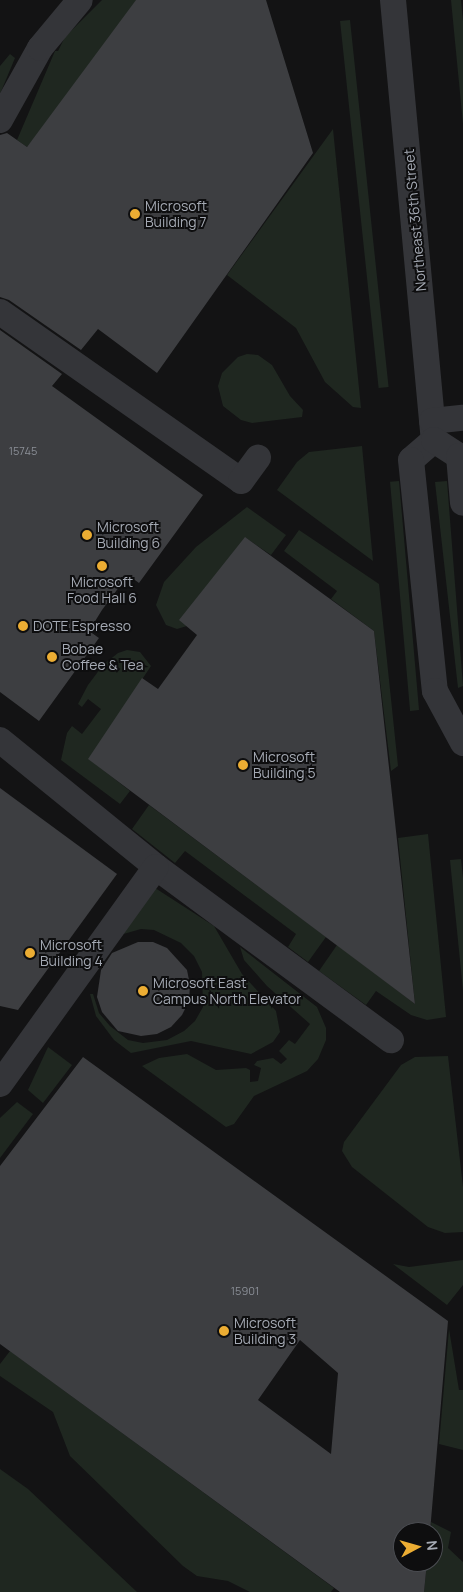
<!DOCTYPE html>
<style>
body{margin:0}
#map{position:relative;width:463px;height:1592px;overflow:hidden;background:#131314;font-family:Manrope,sans-serif}
div>[style]{position:absolute}
[style*='--x']{left:calc(var(--x)*1px);top:calc(var(--y)*1px);width:calc(var(--w)*1px);rotate:calc(var(--a)*1deg)}
.green>*{inset:0;background:#1f2720;transform-origin:0 0}
.building>*{inset:0;background:#3d3e41}
.street>*{height:26px;margin:-13px;padding:0 13px;transform-origin:13px;border-radius:13px;background:#343539}
.dots>*{width:14px;height:14px;translate:-50% -50%;box-sizing:border-box;border:2px solid #0e0e0f;border-radius:50%}
span{translate:-50% -50%;white-space:nowrap;text-align:center;line-height:1.15;-webkit-text-stroke:4px #0e0e0f;paint-order:stroke}
.number-label{font-size:11px;color:#8b8f97}
.number-label span{-webkit-text-stroke-width:0}
.poi-label{font-size:14px;color:#a5aab4}
.left{translate:0 -50%;text-align:left}
.street-label{font-size:14px;color:#a5aab4}
.north{position:absolute;left:393px;top:1522px;width:50px;height:50px;box-sizing:border-box;background:#0e0e0f;border:1px solid #4a4c51;border-radius:50%;rotate:84deg;font-size:14px;font-weight:700;line-height:20px;text-align:center;color:#a5aab4}
.north::after{content:'';display:block;margin:auto;width:18px;height:22px;background:#ecad33;clip-path:polygon(50% 0,100% 100%,50% 72%,0 100%)}
</style>
<div id="map">
<div class="green">
<div style="clip-path:polygon(102px 0,148px 0,27px 147px,17px 140px,55px 51px,58px 51px,65px 37px)"></div>
<div style="clip-path:polygon(451px 0,461px 0,463px 21px,463px 124px)"></div>
<div style="left:350px;top:20px;width:369px;height:10px;rotate:84deg"></div>
<div style="clip-path:polygon(10px 54px,15px 58px,0 94px,0 66px)"></div>
<div style="clip-path:polygon(333px 129px,361px 408px,353px 407px,325px 382px,296px 328px,227px 275px)"></div>
<div style="clip-path:polygon(247px 354px,258px 355px,272px 365px,290px 396px,303px 410px,302px 417px,252px 423px,241px 420px,223px 406px,218px 386px,222px 373px,238px 357px)"></div>
<div style="clip-path:polygon(362px 446px,373px 561px,277px 490px,297px 462px,309px 452px)"></div>
<div style="left:399px;top:481px;width:230px;height:9px;rotate:85deg"></div>
<div style="clip-path:polygon(447px 481px,463px 686px,458px 688px,435px 482px)"></div>
<div style="clip-path:polygon(247px 507px,286px 535px,271px 555px,246px 538px,187px 626px,177px 629px,166px 625px,156px 605px,164px 582px,196px 547px)"></div>
<div style="clip-path:polygon(299px 530px,379px 584px,398px 766px,391px 771px,374px 631px,331px 599px,337px 591px,284px 551px)"></div>
<div style="clip-path:polygon(127px 650px,140px 652px,151px 666px,89px 759px,130px 791px,120px 804px,61px 760px,67px 733px,72px 726px,82px 734px,101px 709px,88px 699px,82px 707px,78px 704px,88px 685px,103px 665px,118px 653px)"></div>
<div style="clip-path:polygon(149px 805px,326px 937px,308px 962px,288px 947px,296px 934px,185px 851px,175px 863px,132px 829px)"></div>
<div style="clip-path:polygon(428px 834px,446px 1017px,427px 1020px,411px 1015px,376px 991px,366px 1005px,319px 971px,337px 945px,415px 1004px,398px 838px)"></div>
<div style="clip-path:polygon(461px 859px,463px 878px,463px 991px,450px 860px)"></div>
<div style="clip-path:polygon(152px 886px,214px 926px,242px 974px,276px 1011px,280px 1032px,273px 1042px,251px 1054px,191px 1041px,131px 1053px,114px 1040px,96px 1016px,90px 994px,93px 994px,99px 1013px,110px 1026px,128px 1040px,143px 1043px,167px 1040px,184px 1031px,195px 1021px,203px 1007px,202px 972px,194px 956px,181px 943px,154px 930px,141px 929px,120px 935px)"></div>
<div style="clip-path:polygon(240px 947px,317px 1007px,326px 1028px,326px 1040px,318px 1059px,307px 1071px,254px 1096px,234px 1124px,226px 1127px,142px 1066px,159px 1058px,187px 1054px,216px 1070px,246px 1068px,250px 1070px,250px 1082px,258px 1081px,261px 1068px,254px 1065px,257px 1061px,273px 1058px,281px 1064px,287px 1059px,279px 1051px,289px 1040px,295px 1044px,310px 1024px,267px 986px,244px 960px)"></div>
<div style="clip-path:polygon(48px 1047px,72px 1065px,43px 1103px,28px 1090px)"></div>
<div style="clip-path:polygon(448px 1056px,463px 1187px,463px 1232px,445px 1233px,428px 1227px,352px 1167px,342px 1151px,344px 1142px,401px 1065px,415px 1057px)"></div>
<div style="clip-path:polygon(17px 1102px,33px 1114px,0 1158px,0 1118px)"></div>
<div style="clip-path:polygon(463px 1260px,463px 1285px,447px 1305px,393px 1264px,409px 1267px)"></div>
<div style="clip-path:polygon(449px 1329px,459px 1390px,463px 1390px,463px 1450px,439px 1444px)"></div>
<div style="clip-path:polygon(10px 1351px,334px 1588px,331px 1592px,250px 1592px,228px 1581px,197px 1576px,183px 1566px,70px 1456px,53px 1412px,0 1376px,0 1364px)"></div>
<div style="clip-path:polygon(0 1469px,28px 1489px,137px 1592px,0 1592px)"></div>
<div style="clip-path:polygon(431px 1522px,451px 1532px,448px 1548px,463px 1562px,463px 1592px,424px 1592px,427px 1562px,433px 1562px)"></div>
</div>
<div class="building">
<div style="clip-path:polygon(136px 0,266px 0,313px 153px,157px 373px,98px 329px,81px 350px,9px 300px,0 297px,0 135px,7px 133px,27px 147px)"></div>
<div style="clip-path:polygon(0 330px,62px 374px,52px 386px,203px 495px,139px 583px,128px 575px,102px 610px,89px 631px,99px 638px,39px 721px,0 692px)"></div>
<div style="clip-path:polygon(245px 537px,374px 631px,415px 1004px,88px 759px,142px 678px,158px 689px,197px 635px,179px 620px)"></div>
<div style="clip-path:polygon(0 788px,117px 874px,18px 1010px,0 1006px)"></div>
<div style="clip-path:polygon(138px 942px,153px 942px,167px 948px,187px 970px,190px 985px,189px 1001px,182px 1015px,171px 1027px,157px 1034px,141px 1036px,118px 1031px,102px 1012px,97px 997px,101px 970px,112px 953px)"></div>
<div style="clip-path:polygon(evenodd,83px 1057px,448px 1321px,430px 1532px,403px 1532px,403px 1562px,427px 1562px,424px 1592px,340px 1592px,0 1344px,0 1166px,83px 1057px,300px 1340px,338px 1373px,331px 1454px,258px 1400px,300px 1340px)"></div>
</div>
<div class="street">
<div style="--x:393;--y:0;--w:442;--a:84.7"></div>
<div style="--x:0;--y:120;--w:82;--a:-60.9"></div>
<div style="--x:40;--y:48;--w:62;--a:-50.2"></div>
<div style="--x:0;--y:312;--w:294;--a:35"></div>
<div style="--x:241;--y:481;--w:29;--a:-54"></div>
<div style="--x:432;--y:421;--w:31;--a:-6"></div>
<div style="--x:434;--y:440;--w:30;--a:139"></div>
<div style="--x:411;--y:460;--w:232;--a:84.1"></div>
<div style="--x:435;--y:691;--w:59;--a:61.7"></div>
<div style="--x:434;--y:440;--w:30;--a:33"></div>
<div style="--x:459;--y:456;--w:47;--a:85.1"></div>
<div style="--x:0;--y:740;--w:201;--a:39.1"></div>
<div style="--x:156;--y:867;--w:292;--a:36.4"></div>
<div style="--x:0;--y:1084;--w:267;--a:-54.3"></div>
</div>
<div class="dots">
<div style="left:135px;top:214px;background:#ecad33"></div>
<div style="left:87px;top:535px;background:#ecad33"></div>
<div style="left:102px;top:566px;background:#ecad33"></div>
<div style="left:23px;top:626px;background:#ecad33"></div>
<div style="left:52px;top:657px;background:#ecad33"></div>
<div style="left:243px;top:765px;background:#ecad33"></div>
<div style="left:30px;top:953px;background:#ecad33"></div>
<div style="left:143px;top:991px;background:#ecad33"></div>
<div style="left:224px;top:1331px;background:#ecad33"></div>
</div>
<div class="number-label">
<span style="left:23px;top:451px">15745</span>
<span style="left:245px;top:1291px">15901</span>
</div>
<div class="poi-label">
<span class="left" style="left:145px;top:214px">Microsoft<br>Building 7</span>
<span class="left" style="left:97px;top:535px">Microsoft<br>Building 6</span>
<span style="left:102px;top:590px">Microsoft<br>Food Hall 6</span>
<span class="left" style="left:33px;top:626px">DOTE Espresso</span>
<span class="left" style="left:62px;top:657px">Bobae<br>Coffee &amp; Tea</span>
<span class="left" style="left:253px;top:765px">Microsoft<br>Building 5</span>
<span class="left" style="left:40px;top:953px">Microsoft<br>Building 4</span>
<span class="left" style="left:153px;top:991px">Microsoft East<br>Campus North Elevator</span>
<span class="left" style="left:234px;top:1331px">Microsoft<br>Building 3</span>
</div>
<div class="street-label">
<span style="left:415px;top:220px;rotate:-95deg">Northeast 36th Street</span>
</div>
<div class="north">N</div>
</div>
